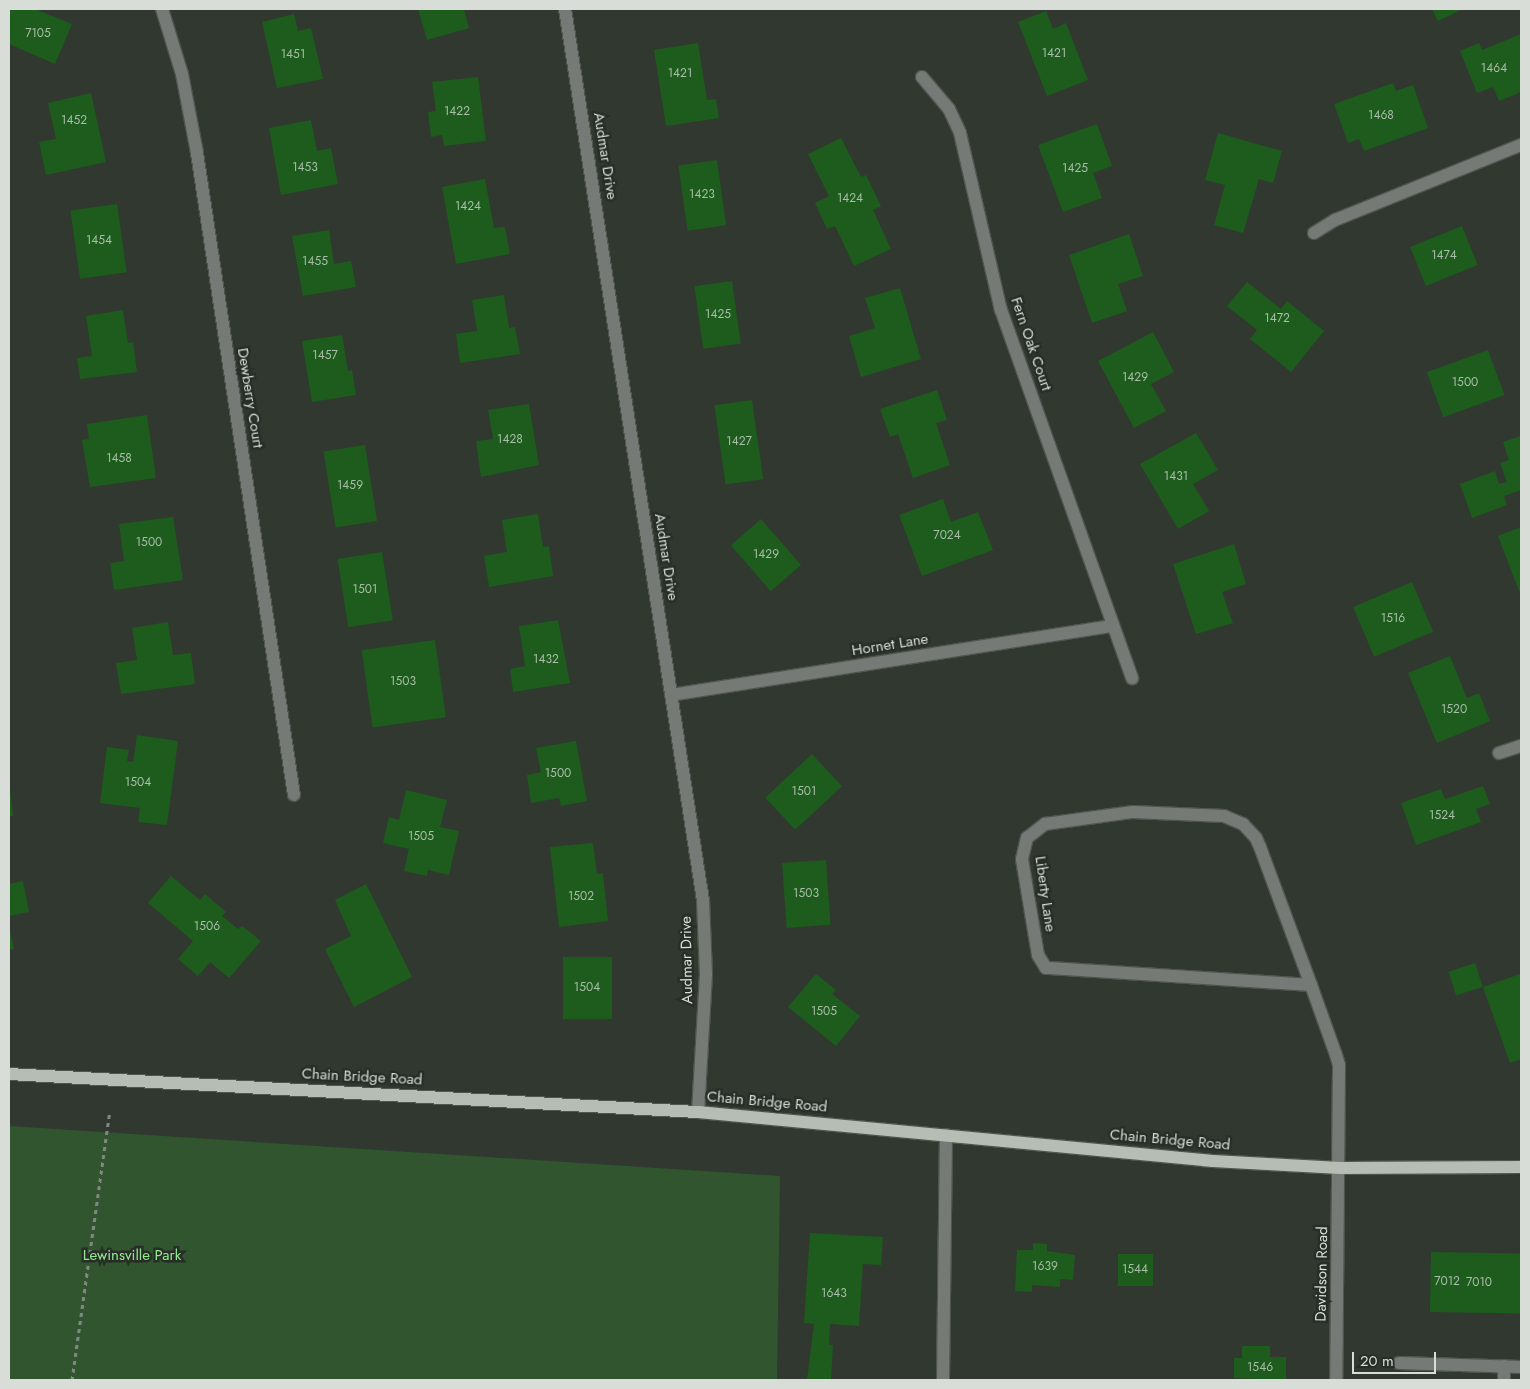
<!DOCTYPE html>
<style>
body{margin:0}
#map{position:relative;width:1530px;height:1389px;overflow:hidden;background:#313830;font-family:Jost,sans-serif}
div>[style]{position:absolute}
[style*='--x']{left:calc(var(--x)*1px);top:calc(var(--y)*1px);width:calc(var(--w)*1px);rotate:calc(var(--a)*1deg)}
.green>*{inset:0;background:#30552f}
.building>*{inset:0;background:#1d5c1d;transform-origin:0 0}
.path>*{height:3px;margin-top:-1.5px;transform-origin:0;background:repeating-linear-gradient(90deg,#828881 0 4px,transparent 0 8px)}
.roads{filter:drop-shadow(1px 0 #4f564e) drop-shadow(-1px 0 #4f564e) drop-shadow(0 1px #4f564e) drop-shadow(0 -1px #4f564e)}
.minor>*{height:12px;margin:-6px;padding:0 6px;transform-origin:6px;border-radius:6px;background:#767a76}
.major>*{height:12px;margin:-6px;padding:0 6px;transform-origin:6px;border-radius:6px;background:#b5bdb5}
span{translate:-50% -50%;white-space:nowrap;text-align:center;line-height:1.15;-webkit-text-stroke:5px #272e27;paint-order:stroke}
.number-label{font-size:12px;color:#a9bda9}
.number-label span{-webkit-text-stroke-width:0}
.street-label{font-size:15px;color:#d8ddd8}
.park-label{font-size:15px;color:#94e891}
.frame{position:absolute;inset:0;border:10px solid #d8ddd8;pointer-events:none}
.scale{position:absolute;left:1352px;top:1352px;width:84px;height:22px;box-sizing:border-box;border:2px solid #d8ddd8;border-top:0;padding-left:6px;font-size:15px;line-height:18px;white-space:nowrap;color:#d8ddd8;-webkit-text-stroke:4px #272e27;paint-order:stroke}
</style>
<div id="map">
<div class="green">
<div style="clip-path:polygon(9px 1126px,780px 1176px,777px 1380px,9px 1380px)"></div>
</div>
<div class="building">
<div style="clip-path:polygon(9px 9px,35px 9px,72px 24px,55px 64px,9px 44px)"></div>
<div style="clip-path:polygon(418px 9px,464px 9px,469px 28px,427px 40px)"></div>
<div style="clip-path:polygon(1432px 9px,1463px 9px,1438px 21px)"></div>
<div style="clip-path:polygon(1046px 11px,1053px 29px,1066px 23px,1088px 80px,1047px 96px,1018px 22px)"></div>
<div style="clip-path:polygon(294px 14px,298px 31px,311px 28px,323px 79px,277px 88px,262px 22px)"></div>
<div style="clip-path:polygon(1521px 34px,1521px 92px,1499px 101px,1493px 87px,1477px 93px,1460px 51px,1479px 43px,1482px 50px)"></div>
<div style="clip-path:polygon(698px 43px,707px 100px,716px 99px,719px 118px,666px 126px,654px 50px)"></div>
<div style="clip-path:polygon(478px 77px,486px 141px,444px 146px,442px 135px,431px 137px,428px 112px,436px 111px,432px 82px)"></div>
<div style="clip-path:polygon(1393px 83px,1396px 91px,1413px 85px,1428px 128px,1364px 151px,1359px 139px,1348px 143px,1334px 104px)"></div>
<div style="clip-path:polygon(91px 93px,106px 162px,46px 175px,39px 142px,56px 139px,48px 103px)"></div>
<div style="clip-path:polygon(311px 120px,317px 151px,331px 148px,338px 184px,281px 195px,269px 128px)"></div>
<div style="clip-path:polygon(1097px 124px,1112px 166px,1093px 173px,1102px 198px,1063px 212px,1038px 145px)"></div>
<div style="clip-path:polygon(1218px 133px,1282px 151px,1273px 183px,1259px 179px,1243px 233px,1214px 225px,1225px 185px,1205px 180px)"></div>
<div style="clip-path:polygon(841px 138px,861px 177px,866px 175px,881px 206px,873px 210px,891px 249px,854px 266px,835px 226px,827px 229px,815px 203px,829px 196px,808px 154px)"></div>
<div style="left:717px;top:160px;width:66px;height:39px;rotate:82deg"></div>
<div style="clip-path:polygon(485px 179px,494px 228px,505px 227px,510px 254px,456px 264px,442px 187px)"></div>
<div style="left:117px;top:204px;width:69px;height:47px;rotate:82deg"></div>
<div style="left:1462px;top:226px;width:42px;height:56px;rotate:68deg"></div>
<div style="clip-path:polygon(329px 230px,334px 264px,351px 261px,356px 287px,303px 296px,292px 236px)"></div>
<div style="clip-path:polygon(1129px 234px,1143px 276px,1118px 284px,1127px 311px,1092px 323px,1069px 255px)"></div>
<div style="left:732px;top:281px;width:63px;height:38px;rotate:82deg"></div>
<div style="clip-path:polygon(1247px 282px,1281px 309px,1287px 301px,1324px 331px,1291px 372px,1250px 339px,1257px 330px,1227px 306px)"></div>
<div style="clip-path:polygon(900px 288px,921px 359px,861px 377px,849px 336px,875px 328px,865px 298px)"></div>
<div style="clip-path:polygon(504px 295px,509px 328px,515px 327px,520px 354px,460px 363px,456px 334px,477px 331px,472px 300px)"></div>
<div style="clip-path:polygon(123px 310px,128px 343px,133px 342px,137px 372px,80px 379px,77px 358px,92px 356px,86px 316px)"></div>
<div style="clip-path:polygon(1153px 332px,1174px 372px,1151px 384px,1166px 411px,1134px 428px,1098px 361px)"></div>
<div style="clip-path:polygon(342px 335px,348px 371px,352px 370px,356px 395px,312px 402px,302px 341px)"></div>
<div style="left:1488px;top:350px;width:48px;height:65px;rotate:70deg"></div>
<div style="clip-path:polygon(937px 390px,947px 420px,936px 423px,950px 465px,913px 478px,898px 434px,890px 437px,880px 409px)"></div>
<div style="left:752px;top:400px;width:80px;height:38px;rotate:82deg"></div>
<div style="clip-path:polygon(529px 404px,539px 465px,481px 477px,476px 441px,493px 439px,488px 410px)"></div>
<div style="clip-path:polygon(147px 415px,156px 478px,90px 487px,82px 440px,89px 439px,87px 424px)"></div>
<div style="clip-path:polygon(1196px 433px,1218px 470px,1193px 484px,1209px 511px,1178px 529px,1140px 464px)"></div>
<div style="clip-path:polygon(1521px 436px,1521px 490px,1504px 496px,1507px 505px,1472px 518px,1460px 484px,1495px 471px,1499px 484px,1507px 482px,1500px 463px,1509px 460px,1503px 442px)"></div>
<div style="left:365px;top:445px;width:77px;height:42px;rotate:81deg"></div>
<div style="clip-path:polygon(943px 499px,951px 522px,978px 512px,993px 550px,922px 576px,899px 515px)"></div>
<div style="clip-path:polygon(538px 514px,543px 547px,549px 546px,553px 576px,489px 587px,484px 556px,507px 552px,502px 520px)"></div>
<div style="clip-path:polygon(173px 517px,183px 580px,114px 590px,110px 563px,124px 561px,119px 524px)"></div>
<div style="left:761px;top:519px;width:61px;height:40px;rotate:49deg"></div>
<div style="clip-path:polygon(1521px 527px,1521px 590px,1519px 591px,1498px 536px)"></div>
<div style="clip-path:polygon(1234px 544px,1246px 584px,1222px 592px,1233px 623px,1196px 634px,1173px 564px)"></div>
<div style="left:382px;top:552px;width:69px;height:45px;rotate:81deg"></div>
<div style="left:1412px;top:582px;width:54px;height:64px;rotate:67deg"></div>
<div style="clip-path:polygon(558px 620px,570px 683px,513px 692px,510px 669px,525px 666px,519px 626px)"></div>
<div style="clip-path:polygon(168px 622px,173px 655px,191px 653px,195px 684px,121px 694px,116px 663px,137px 660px,132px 628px)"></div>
<div style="left:435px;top:640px;width:78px;height:74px;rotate:82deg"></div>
<div style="clip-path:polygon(1450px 656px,1467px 698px,1479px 693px,1490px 721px,1437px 743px,1408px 673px)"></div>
<div style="clip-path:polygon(137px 735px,178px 741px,167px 825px,138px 822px,140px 808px,100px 803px,107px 747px,129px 750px,127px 761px,133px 762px)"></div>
<div style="clip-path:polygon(576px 741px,587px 801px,561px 806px,559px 798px,531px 803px,527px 775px,541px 772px,536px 748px)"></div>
<div style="left:812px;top:754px;width:44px;height:64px;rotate:47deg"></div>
<div style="clip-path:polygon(9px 779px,13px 816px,9px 816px)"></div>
<div style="clip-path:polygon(1483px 786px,1490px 804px,1476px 809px,1481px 822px,1416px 845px,1401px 803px,1441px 789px,1445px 799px)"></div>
<div style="clip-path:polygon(406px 790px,447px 800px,440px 827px,459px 831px,449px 875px,428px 870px,427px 876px,404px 871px,409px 849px,383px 843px,389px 817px,399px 820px)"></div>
<div style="clip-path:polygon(593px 843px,597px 874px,603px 873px,608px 921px,559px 927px,550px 847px)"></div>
<div style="left:826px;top:860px;width:65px;height:44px;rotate:86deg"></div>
<div style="clip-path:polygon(171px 876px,200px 900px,205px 894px,226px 912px,222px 916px,238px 929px,242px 926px,261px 941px,229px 978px,210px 962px,198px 976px,178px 959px,193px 941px,148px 903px)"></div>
<div style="clip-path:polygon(23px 881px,29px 912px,9px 916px,9px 884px)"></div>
<div style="clip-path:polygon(366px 884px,412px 977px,354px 1007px,325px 949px,351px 936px,335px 900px)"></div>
<div style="clip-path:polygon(9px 926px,14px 949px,9px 950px)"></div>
<div style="left:563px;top:957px;width:49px;height:62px"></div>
<div style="left:1475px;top:963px;width:25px;height:28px;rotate:72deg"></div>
<div style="clip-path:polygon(816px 974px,836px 990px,832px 994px,860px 1016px,836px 1046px,788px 1007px)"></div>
<div style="clip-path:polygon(1520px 974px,1521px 1059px,1510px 1063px,1483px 987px)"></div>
<div style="clip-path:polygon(810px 1233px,883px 1237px,881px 1265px,863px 1264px,859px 1326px,830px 1324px,829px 1345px,833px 1345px,831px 1380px,807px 1380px,814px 1324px,804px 1323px)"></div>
<div style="clip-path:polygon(1033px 1243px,1047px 1244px,1047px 1251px,1075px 1255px,1073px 1280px,1060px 1279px,1060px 1287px,1032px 1285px,1032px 1292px,1015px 1291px,1017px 1250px,1033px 1250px)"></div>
<div style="left:1431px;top:1252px;width:90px;height:60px;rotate:1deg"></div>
<div style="left:1118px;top:1254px;width:35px;height:32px"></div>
<div style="clip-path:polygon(1242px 1346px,1270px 1346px,1270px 1357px,1286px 1357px,1286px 1380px,1234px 1378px,1234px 1358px,1242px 1358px)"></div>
</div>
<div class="path">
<div style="--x:72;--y:1380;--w:272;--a:-82"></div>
</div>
<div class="roads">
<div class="minor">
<div style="--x:162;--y:9;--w:68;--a:72.9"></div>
<div style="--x:182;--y:74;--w:80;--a:79.2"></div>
<div style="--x:197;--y:153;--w:649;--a:81.41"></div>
<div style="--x:565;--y:9;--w:902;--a:81.2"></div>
<div style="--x:703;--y:900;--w:74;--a:87.7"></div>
<div style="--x:706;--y:974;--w:138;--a:93.3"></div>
<div style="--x:922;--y:77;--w:42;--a:49.8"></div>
<div style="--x:949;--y:109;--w:26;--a:65"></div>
<div style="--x:960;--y:133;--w:182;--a:77"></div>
<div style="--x:1001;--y:310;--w:391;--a:70.4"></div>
<div style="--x:1314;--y:233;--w:25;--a:-32"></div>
<div style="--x:1335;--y:220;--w:201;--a:-22"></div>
<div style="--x:671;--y:695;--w:447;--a:-8.9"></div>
<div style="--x:1499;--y:753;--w:23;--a:-18"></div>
<div style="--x:1311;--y:985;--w:266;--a:-176.3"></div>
<div style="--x:1046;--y:968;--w:15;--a:-122"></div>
<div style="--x:1038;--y:955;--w:97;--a:-99.5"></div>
<div style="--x:1022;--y:859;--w:22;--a:-77"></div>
<div style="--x:1027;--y:838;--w:23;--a:-38"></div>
<div style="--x:1045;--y:824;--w:89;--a:-7.8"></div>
<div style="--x:1133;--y:812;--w:91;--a:2.5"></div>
<div style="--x:1224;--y:816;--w:21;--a:23"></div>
<div style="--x:1243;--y:824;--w:19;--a:47"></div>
<div style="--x:1256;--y:838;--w:10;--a:66"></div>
<div style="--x:1260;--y:847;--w:147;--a:69.7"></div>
<div style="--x:1311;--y:985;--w:74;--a:70.3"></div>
<div style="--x:1336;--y:1055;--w:10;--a:73"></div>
<div style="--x:1339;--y:1065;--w:315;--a:90.5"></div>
<div style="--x:1399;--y:1363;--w:122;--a:1.9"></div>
<div style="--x:943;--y:1380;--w:245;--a:-89.3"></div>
<div style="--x:1504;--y:1380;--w:14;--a:-90"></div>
</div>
<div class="major">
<div style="--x:9;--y:1074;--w:690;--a:3.16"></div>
<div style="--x:698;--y:1112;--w:517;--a:5.44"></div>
<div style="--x:1213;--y:1161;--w:127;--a:3.2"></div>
<div style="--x:1340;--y:1168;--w:181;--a:-0.3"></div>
</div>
</div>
<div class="number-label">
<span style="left:38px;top:34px">7105</span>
<span style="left:1054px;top:54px">1421</span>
<span style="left:293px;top:55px">1451</span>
<span style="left:1494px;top:69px">1464</span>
<span style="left:680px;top:74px">1421</span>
<span style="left:457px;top:112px">1422</span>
<span style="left:1381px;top:116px">1468</span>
<span style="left:74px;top:121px">1452</span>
<span style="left:305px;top:168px">1453</span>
<span style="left:1075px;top:169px">1425</span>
<span style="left:702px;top:195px">1423</span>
<span style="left:850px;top:199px">1424</span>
<span style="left:468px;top:207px">1424</span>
<span style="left:99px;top:241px">1454</span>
<span style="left:1444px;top:256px">1474</span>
<span style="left:315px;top:262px">1455</span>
<span style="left:718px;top:315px">1425</span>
<span style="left:1277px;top:319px">1472</span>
<span style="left:325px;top:356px">1457</span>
<span style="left:1135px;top:378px">1429</span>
<span style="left:1465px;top:383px">1500</span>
<span style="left:510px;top:440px">1428</span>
<span style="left:739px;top:442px">1427</span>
<span style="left:119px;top:459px">1458</span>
<span style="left:1176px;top:477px">1431</span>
<span style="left:350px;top:486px">1459</span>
<span style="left:947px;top:536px">7024</span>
<span style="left:149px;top:543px">1500</span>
<span style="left:766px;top:555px">1429</span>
<span style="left:365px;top:590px">1501</span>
<span style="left:1393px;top:619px">1516</span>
<span style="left:546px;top:660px">1432</span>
<span style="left:403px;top:682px">1503</span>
<span style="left:1454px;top:710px">1520</span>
<span style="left:558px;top:774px">1500</span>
<span style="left:138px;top:783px">1504</span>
<span style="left:804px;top:792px">1501</span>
<span style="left:1442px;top:816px">1524</span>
<span style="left:421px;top:837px">1505</span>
<span style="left:806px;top:894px">1503</span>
<span style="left:581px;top:897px">1502</span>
<span style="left:207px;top:927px">1506</span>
<span style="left:587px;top:988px">1504</span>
<span style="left:824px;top:1012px">1505</span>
<span style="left:1045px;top:1267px">1639</span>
<span style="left:1135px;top:1270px">1544</span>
<span style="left:1447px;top:1282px">7012</span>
<span style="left:1479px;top:1283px">7010</span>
<span style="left:834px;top:1294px">1643</span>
<span style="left:1260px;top:1368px">1546</span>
</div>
<div class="street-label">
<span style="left:605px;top:156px;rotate:81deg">Audmar Drive</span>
<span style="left:1031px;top:344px;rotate:71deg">Fern Oak Court</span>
<span style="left:250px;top:398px;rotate:81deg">Dewberry Court</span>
<span style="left:666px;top:557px;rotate:81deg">Audmar Drive</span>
<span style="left:890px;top:645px;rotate:-9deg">Hornet Lane</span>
<span style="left:1045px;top:894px;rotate:82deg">Liberty Lane</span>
<span style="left:687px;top:960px;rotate:-91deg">Audmar Drive</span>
<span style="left:362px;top:1077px;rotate:3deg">Chain Bridge Road</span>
<span style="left:767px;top:1102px;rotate:5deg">Chain Bridge Road</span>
<span style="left:1170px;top:1140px;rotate:5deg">Chain Bridge Road</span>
<span style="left:1322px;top:1274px;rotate:-89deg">Davidson Road</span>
</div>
<div class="park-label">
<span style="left:132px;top:1256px">Lewinsville Park</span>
</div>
<div class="frame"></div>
<div class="scale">20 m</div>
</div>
